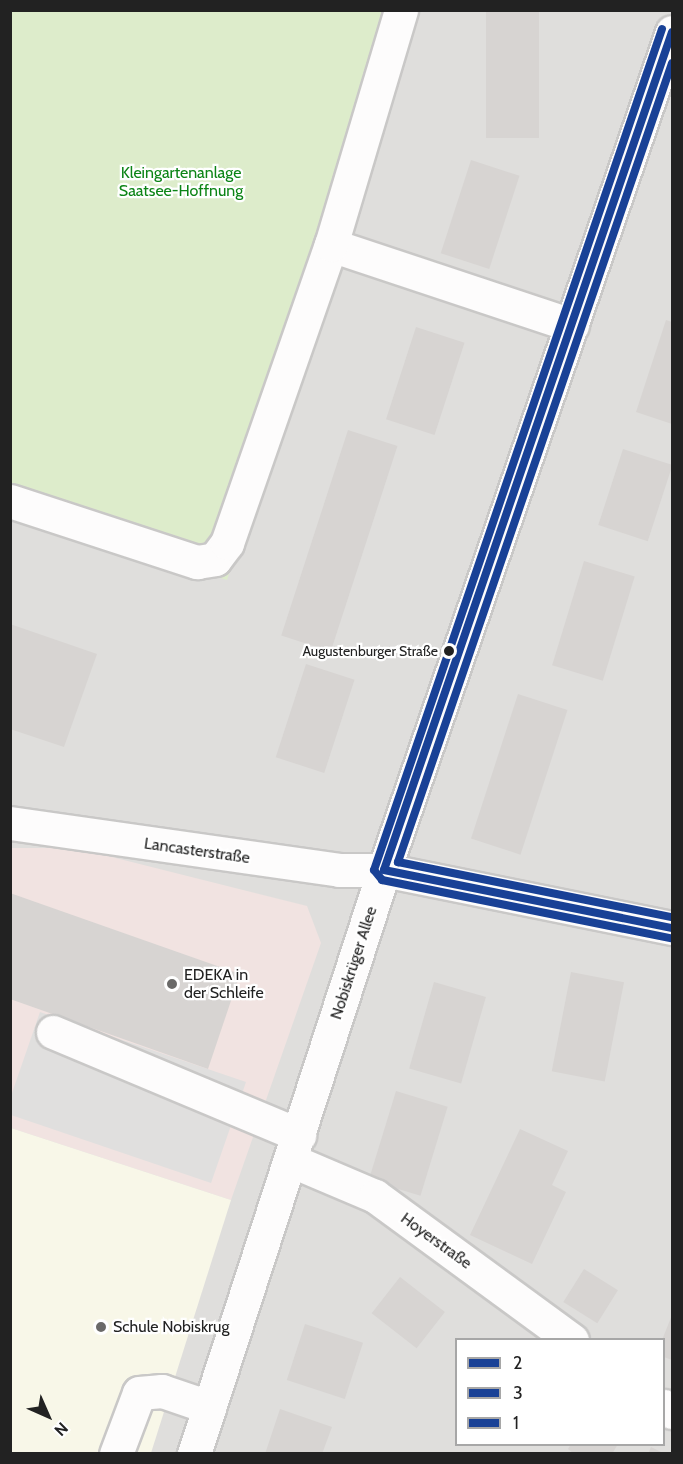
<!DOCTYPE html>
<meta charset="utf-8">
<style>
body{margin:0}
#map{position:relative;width:683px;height:1464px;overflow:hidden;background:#f0eeeb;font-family:Cabin,sans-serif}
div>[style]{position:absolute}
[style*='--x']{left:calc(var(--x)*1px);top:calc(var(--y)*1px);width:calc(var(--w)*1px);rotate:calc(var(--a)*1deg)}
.residential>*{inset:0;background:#dfdedc}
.commercial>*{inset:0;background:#f1e3e1}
.education>*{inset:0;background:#f8f7e8}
.grass>*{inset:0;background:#ddeccb}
.parking>*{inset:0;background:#e0dfde}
.building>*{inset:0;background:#d7d4d2;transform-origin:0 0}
.roads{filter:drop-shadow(2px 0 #c9c8c7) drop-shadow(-2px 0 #c9c8c7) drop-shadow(0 2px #c9c8c7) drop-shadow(0 -2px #c9c8c7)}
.minor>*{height:33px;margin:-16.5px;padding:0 16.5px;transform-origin:16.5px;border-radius:16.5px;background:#fdfcfc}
.bus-1>*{height:8px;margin:-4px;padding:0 4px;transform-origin:4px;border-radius:4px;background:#194196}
.bus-2>*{height:8px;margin:-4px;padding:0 4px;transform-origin:4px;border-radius:4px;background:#194196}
.bus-3>*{height:8px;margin:-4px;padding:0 4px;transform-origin:4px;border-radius:4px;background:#194196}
.dots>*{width:16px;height:16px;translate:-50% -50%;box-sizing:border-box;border:3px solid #fff;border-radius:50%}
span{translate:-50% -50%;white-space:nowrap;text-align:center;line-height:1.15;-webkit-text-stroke:4.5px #fff;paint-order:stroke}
.bus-label{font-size:14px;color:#222}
.right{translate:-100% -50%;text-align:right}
.park-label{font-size:16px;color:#0c8416}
.street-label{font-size:16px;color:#222}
.poi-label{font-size:16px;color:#222}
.left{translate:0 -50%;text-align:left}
.frame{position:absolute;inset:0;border:12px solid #222;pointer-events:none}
.legend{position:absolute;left:455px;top:1338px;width:210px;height:108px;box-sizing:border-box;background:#fff;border:2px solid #a7a7a7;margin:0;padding:8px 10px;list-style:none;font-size:18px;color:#222}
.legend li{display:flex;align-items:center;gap:12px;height:30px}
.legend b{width:30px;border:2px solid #a7a7a7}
.north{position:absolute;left:18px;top:1386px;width:60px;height:60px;-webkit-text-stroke:4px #fff;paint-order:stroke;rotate:135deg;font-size:16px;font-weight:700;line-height:24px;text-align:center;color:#222}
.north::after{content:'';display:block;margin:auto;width:21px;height:27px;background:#222;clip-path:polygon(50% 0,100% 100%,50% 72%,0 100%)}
</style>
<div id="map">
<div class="residential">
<div style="clip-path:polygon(evenodd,417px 11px,672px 11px,672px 1453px,11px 1453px,10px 514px,348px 215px,417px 11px,456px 1340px,664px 1340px,664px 1444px,456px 1444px,456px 1340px)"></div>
</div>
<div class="commercial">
<div style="clip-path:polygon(11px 848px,76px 848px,307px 906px,321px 943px,231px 1200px,11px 1128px)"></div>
</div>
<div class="education">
<div style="clip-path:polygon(11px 1128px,231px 1200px,151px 1453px,11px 1454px)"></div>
</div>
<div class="grass">
<div style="clip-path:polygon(10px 11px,417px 11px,227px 580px,11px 514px)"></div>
</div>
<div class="parking">
<div style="clip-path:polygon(40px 1012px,246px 1082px,211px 1183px,11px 1115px,11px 1096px)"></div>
</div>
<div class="building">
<div style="left:486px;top:10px;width:53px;height:128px"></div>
<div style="left:471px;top:160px;width:51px;height:98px;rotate:18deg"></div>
<div style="clip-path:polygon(666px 320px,672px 322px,672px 424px,636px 412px)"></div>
<div style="left:416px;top:327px;width:51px;height:97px;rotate:18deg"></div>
<div style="left:348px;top:430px;width:52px;height:216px;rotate:18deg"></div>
<div style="left:623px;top:449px;width:52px;height:80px;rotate:18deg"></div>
<div style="left:584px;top:561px;width:53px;height:109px;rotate:17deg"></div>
<div style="clip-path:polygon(10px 624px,97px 654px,64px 747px,10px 729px)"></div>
<div style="left:306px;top:664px;width:51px;height:98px;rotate:18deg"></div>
<div style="left:518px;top:694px;width:52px;height:152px;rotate:18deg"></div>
<div style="clip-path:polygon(10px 893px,240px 974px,208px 1069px,10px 999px)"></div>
<div style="left:571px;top:972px;width:54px;height:101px;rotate:11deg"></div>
<div style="left:434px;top:982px;width:54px;height:90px;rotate:16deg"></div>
<div style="left:396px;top:1091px;width:54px;height:93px;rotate:17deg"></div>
<div style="clip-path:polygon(520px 1129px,568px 1151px,552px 1185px,566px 1192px,532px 1264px,470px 1235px)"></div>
<div style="left:584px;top:1269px;width:40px;height:39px;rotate:32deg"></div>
<div style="left:400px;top:1277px;width:57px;height:46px;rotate:38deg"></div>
<div style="clip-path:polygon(672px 1315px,672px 1360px,664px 1357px,662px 1340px)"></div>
<div style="left:305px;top:1324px;width:61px;height:59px;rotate:18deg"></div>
<div style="clip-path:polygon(280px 1409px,332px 1427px,322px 1454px,265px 1454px)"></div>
<div style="clip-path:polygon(571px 1444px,618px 1444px,612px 1454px,574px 1454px,568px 1449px)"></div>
<div style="clip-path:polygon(651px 1447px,665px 1454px,648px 1454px)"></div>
</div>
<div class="roads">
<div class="minor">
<div style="--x:331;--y:245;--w:254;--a:18.4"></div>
<div style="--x:10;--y:501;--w:197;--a:18.1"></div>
<div style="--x:197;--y:562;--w:18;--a:-9"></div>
<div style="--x:215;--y:559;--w:20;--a:-53"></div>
<div style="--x:227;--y:543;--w:316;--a:-70.8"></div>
<div style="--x:331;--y:245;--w:245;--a:-73.4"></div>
<div style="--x:10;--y:823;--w:332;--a:8.1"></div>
<div style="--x:339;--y:870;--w:45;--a:0"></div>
<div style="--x:384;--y:870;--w:294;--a:11.4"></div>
<div style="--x:53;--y:1032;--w:267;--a:22.7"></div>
<div style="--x:290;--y:1160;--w:92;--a:23"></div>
<div style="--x:375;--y:1196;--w:244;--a:36.2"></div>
<div style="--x:664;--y:1406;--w:10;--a:37"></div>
<div style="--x:116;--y:1454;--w:65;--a:-69.3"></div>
<div style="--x:139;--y:1393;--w:23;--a:-5"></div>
<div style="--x:162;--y:1391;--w:50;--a:18.8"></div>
<div style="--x:194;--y:1454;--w:614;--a:-71.98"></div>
<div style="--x:384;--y:870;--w:886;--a:-71.03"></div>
</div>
</div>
<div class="bus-1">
<div style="--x:672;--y:32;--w:886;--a:108.97"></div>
<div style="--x:384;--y:870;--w:294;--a:11.4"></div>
</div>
<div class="bus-2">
<div style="--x:662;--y:29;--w:889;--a:108.9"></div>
<div style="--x:374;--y:870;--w:13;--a:51"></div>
<div style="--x:382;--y:880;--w:294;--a:11.4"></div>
</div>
<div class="bus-3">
<div style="--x:672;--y:63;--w:845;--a:108.93"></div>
<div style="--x:398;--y:862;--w:279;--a:11.4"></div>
</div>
<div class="dots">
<div style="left:449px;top:651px;background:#222"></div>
<div style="left:172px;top:984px;background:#6a6968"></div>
<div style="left:101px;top:1327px;background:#6a6968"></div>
</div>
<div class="bus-label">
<span class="right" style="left:438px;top:651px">Augustenburger Straße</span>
</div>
<div class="park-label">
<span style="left:181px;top:182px">Kleingartenanlage<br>Saatsee-Hoffnung</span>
</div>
<div class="street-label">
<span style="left:197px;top:851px;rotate:8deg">Lancasterstraße</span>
<span style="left:354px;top:963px;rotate:-72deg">Nobiskrüger Allee</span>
<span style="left:436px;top:1241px;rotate:36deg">Hoyerstraße</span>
</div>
<div class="poi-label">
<span class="left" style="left:184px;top:984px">EDEKA in<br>der Schleife</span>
<span class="left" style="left:113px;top:1327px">Schule Nobiskrug</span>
</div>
<div class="frame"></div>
<ul class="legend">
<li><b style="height:8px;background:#194196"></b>2</li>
<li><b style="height:8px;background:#194196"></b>3</li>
<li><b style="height:8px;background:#194196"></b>1</li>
</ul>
<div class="north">N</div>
</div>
